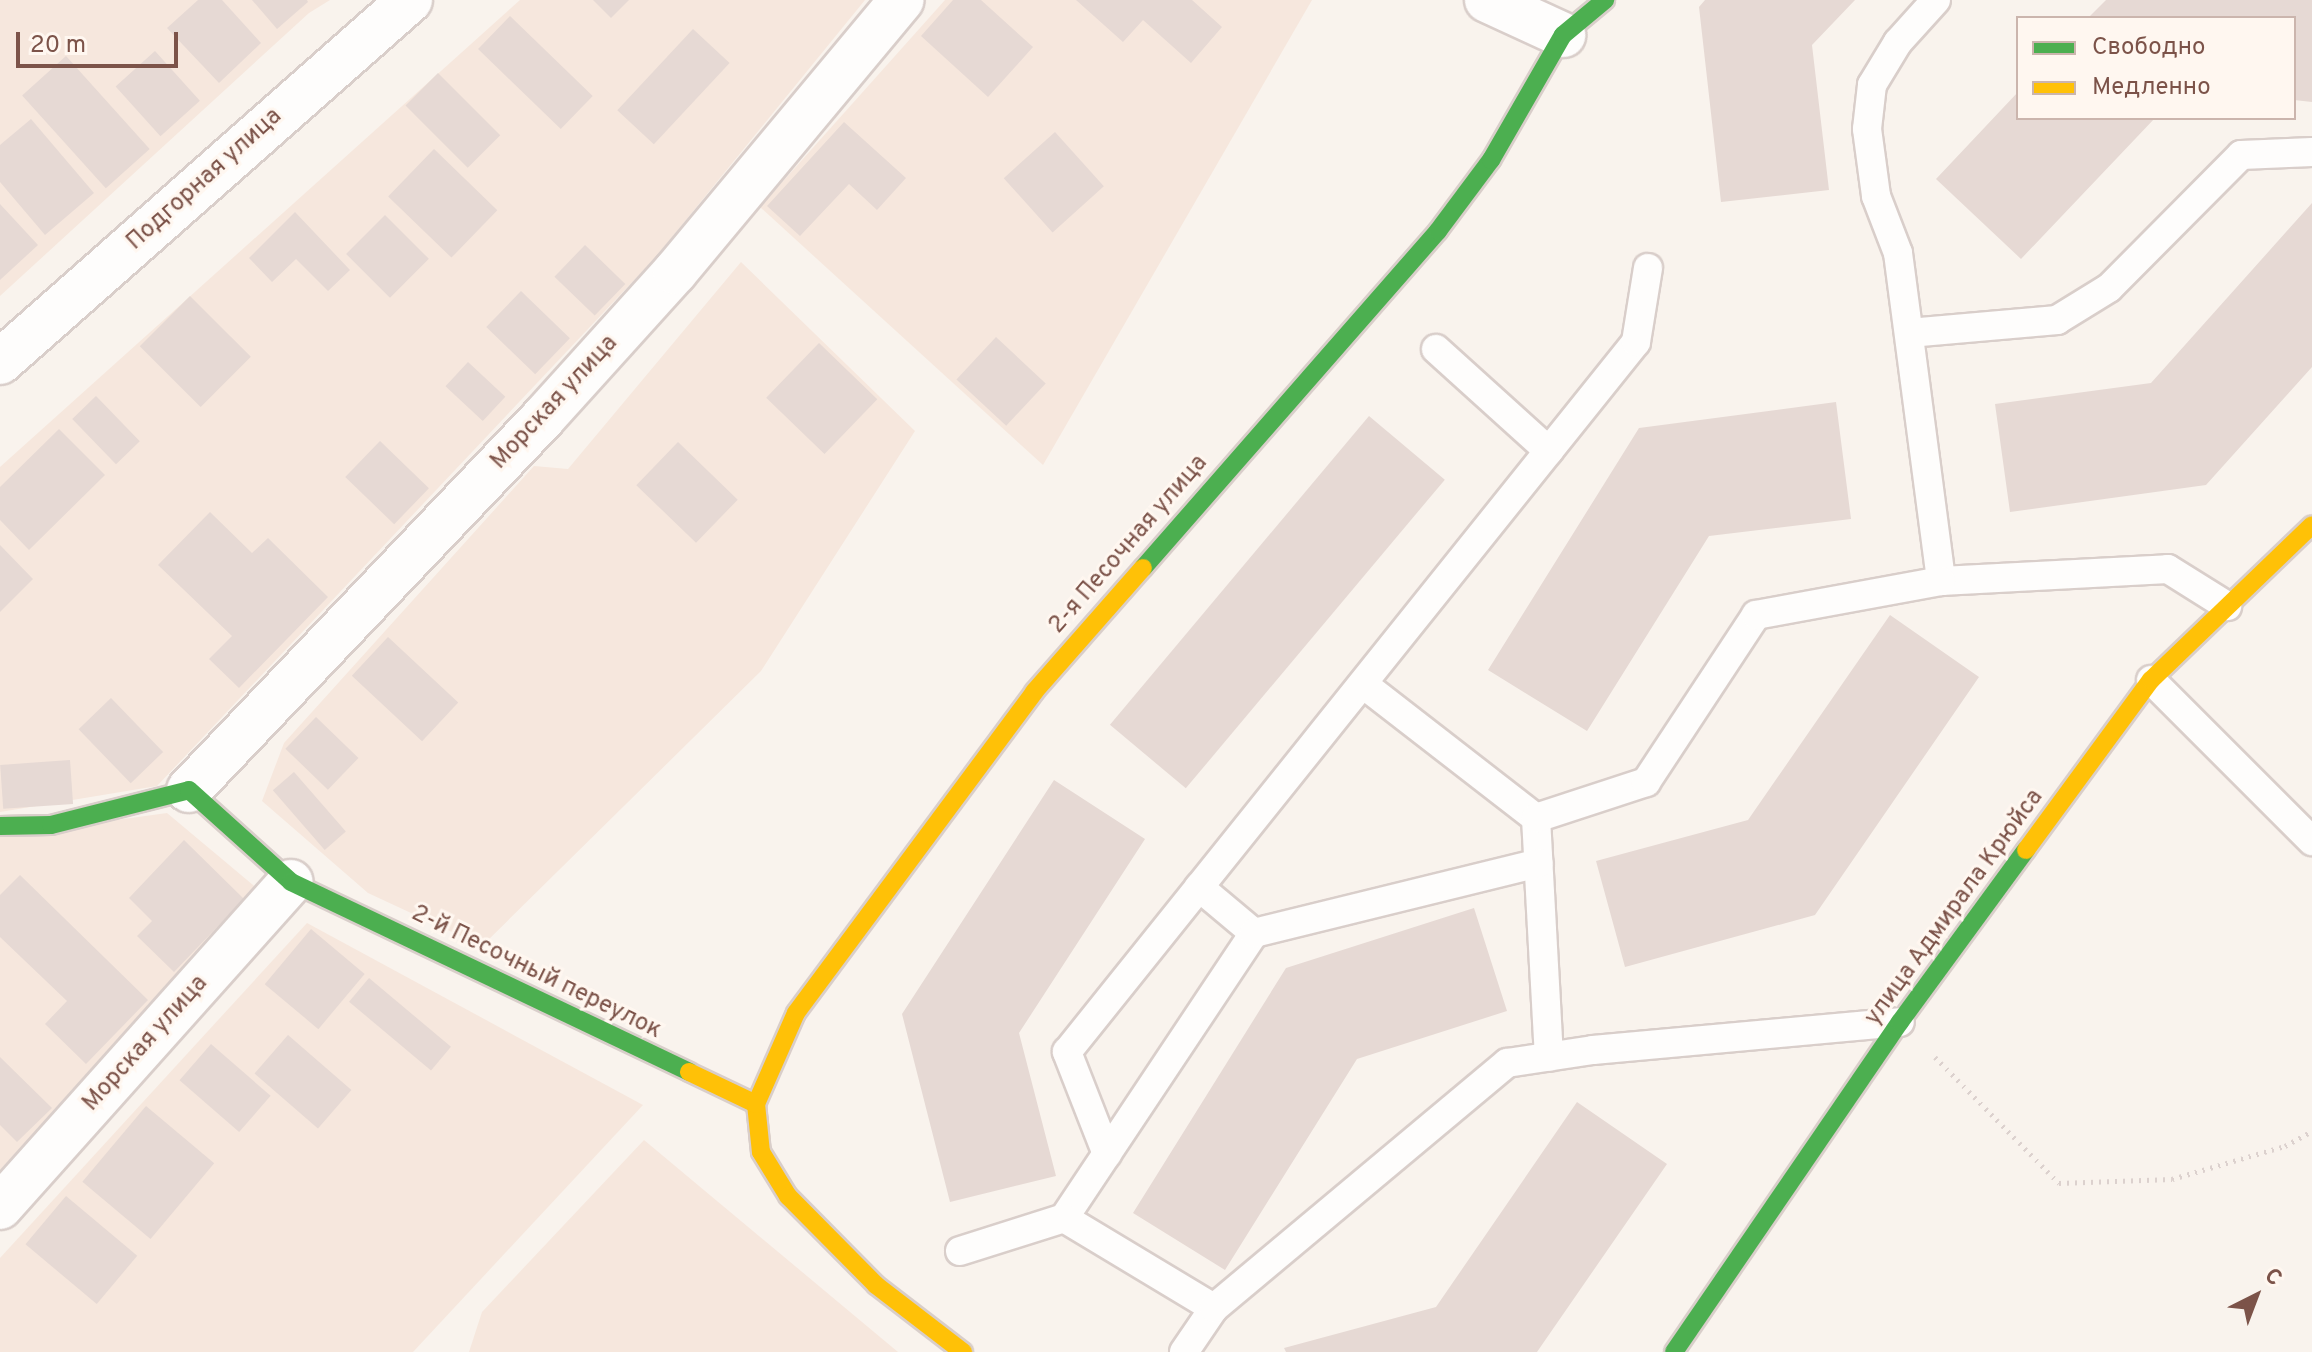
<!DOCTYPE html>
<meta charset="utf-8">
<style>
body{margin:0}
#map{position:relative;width:2312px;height:1352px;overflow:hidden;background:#f9f3ed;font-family:Overpass,sans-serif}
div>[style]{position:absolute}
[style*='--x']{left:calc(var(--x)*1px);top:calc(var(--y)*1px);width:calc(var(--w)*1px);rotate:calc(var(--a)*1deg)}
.residential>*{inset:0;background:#f6e7dd}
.building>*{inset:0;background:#e6d9d4;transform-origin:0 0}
.path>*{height:5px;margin-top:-2.5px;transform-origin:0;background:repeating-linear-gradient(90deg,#dcd1ce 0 2px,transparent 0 8px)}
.roads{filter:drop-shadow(2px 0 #d9ceca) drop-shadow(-2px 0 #d9ceca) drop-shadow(0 2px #d9ceca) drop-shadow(0 -2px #d9ceca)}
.lane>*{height:28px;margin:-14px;padding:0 14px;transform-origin:14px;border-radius:14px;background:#fefdfc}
.street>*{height:44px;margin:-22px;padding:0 22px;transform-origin:22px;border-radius:22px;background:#fefdfc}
.fast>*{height:18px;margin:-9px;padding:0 9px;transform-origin:9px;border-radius:9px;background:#4caf50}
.slow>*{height:18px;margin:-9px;padding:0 9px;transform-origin:9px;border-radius:9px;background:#ffc107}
span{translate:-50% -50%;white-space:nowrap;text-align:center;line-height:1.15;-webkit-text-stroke:6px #fff7f0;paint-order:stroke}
.street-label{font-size:24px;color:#7c5349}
.legend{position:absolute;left:2016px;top:16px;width:280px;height:104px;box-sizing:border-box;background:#fff7f0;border:2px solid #cbb5ad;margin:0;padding:10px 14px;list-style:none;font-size:24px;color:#7c5349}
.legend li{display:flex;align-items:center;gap:16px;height:40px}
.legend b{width:40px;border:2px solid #cbb5ad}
.north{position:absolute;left:2216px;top:1256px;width:80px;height:80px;-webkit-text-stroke:6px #fff7f0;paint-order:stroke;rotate:42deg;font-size:22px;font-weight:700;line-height:32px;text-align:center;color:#7c5349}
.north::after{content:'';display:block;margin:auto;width:28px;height:36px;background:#7c5349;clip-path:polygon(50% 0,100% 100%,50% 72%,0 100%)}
.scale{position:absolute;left:16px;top:32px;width:162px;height:36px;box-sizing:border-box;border:4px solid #7c5349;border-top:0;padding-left:10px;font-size:24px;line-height:28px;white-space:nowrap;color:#7c5349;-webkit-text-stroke:6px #fff7f0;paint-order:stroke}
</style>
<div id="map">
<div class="residential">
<div style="clip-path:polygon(0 0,330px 0,309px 13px,0 296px)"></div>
<div style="clip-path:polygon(520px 0,865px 0,655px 258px,157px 786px,0 812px,0 467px)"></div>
<div style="clip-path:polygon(945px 0,1312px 0,1043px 465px,760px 207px)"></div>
<div style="clip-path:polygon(741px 262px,915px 431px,761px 671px,482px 946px,368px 893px,262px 801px,284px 743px,534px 466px,568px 469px)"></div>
<div style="clip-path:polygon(167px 813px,259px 890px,0 1170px,0 836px)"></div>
<div style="clip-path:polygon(307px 923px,643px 1105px,413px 1352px,0 1352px,0 1258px)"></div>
<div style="clip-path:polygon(644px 1140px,898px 1352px,469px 1352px,482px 1312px)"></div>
</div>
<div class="building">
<div style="clip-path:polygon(198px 0,222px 0,261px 43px,219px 83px,167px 28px)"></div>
<div style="clip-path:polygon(252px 0,307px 0,308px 2px,277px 29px)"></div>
<div style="clip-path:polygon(593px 0,629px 0,611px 18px)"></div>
<div style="clip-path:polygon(953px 0,981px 0,1033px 47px,988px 97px,921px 36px)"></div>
<div style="clip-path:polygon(1076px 0,1192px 0,1222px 27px,1191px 63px,1143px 20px,1123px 42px)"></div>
<div style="clip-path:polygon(1705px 0,1855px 0,1812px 45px,1829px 190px,1721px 202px,1699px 7px)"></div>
<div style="clip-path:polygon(2106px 0,2312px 0,2312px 102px,2294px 100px,2294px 18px,2088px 18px)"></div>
<div style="left:510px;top:16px;width:115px;height:46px;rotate:44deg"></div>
<div style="left:693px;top:29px;width:50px;height:111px;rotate:43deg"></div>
<div style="left:155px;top:51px;width:67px;height:53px;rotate:48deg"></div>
<div style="left:66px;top:56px;width:125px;height:59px;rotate:48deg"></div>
<div style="left:438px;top:73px;width:88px;height:46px;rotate:45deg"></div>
<div style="clip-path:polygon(2018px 92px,2018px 118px,2155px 118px,2021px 259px,1936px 179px)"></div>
<div style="clip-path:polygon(31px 119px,94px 193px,45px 235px,0 182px,0 145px)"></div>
<div style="clip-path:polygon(844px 122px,906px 178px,877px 210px,849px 184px,800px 236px,767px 206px)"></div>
<div style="left:1055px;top:132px;width:73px;height:69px;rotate:48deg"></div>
<div style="left:434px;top:149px;width:88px;height:66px;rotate:44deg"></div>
<div style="clip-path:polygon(2312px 203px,2312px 367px,2206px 485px,2010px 512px,1995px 404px,2151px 383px)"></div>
<div style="clip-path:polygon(0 204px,38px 245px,0 280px)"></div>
<div style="clip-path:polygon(295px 212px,350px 270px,328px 291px,296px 259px,272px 282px,249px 258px)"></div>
<div style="left:385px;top:215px;width:62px;height:55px;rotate:45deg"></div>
<div style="left:585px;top:245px;width:56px;height:44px;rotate:44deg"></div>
<div style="left:521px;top:291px;width:68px;height:50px;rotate:44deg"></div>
<div style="left:190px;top:296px;width:86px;height:71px;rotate:45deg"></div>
<div style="left:996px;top:337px;width:68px;height:58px;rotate:43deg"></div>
<div style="left:819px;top:343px;width:81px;height:76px;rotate:44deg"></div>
<div style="left:468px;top:362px;width:51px;height:33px;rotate:43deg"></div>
<div style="left:96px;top:396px;width:63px;height:33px;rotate:46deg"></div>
<div style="clip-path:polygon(1836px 402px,1851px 519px,1709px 536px,1587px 731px,1488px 670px,1639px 428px)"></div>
<div style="left:1369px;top:416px;width:99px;height:403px;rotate:40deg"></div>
<div style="clip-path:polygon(59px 429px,105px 475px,29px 550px,0 520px,0 487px)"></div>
<div style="left:380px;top:441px;width:68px;height:50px;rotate:44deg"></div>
<div style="left:678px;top:442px;width:83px;height:60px;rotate:44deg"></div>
<div style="clip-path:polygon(210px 512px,252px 553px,268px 538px,328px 597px,239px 688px,209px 659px,232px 636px,158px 565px)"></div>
<div style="clip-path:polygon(0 545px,33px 579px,0 612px)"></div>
<div style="clip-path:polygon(1890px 615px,1979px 677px,1815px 915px,1625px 967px,1596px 861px,1748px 820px)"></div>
<div style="left:388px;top:637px;width:96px;height:53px;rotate:43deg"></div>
<div style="left:111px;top:698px;width:75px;height:45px;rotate:46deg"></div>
<div style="left:316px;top:717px;width:59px;height:44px;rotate:44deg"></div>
<div style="left:70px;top:760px;width:44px;height:70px;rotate:86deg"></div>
<div style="left:294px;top:772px;width:79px;height:28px;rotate:49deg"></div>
<div style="clip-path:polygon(1054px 780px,1145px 839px,1019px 1033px,1056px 1176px,950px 1202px,902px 1014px)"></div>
<div style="clip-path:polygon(184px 840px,244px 899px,174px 972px,137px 936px,152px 921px,129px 898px)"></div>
<div style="clip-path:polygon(20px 875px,148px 1000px,86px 1064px,45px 1024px,67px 1001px,0 937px,0 895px)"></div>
<div style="clip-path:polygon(1474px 908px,1507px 1011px,1357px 1059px,1225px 1270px,1133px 1213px,1286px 968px)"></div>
<div style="left:311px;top:929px;width:70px;height:72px;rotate:40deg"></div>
<div style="left:369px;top:978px;width:107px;height:31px;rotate:40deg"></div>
<div style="left:288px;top:1035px;width:84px;height:51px;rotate:41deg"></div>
<div style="left:211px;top:1044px;width:79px;height:48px;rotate:41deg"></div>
<div style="clip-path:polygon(0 1057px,52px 1108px,17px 1142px,0 1125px)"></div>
<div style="clip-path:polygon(1577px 1102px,1667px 1164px,1537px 1352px,1286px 1352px,1284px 1348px,1436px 1307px)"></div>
<div style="left:146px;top:1106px;width:89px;height:99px;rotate:40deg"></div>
<div style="left:66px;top:1196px;width:93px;height:63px;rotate:40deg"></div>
</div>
<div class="path">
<div style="--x:1935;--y:1057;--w:177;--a:45.5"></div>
<div style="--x:2059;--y:1183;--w:113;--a:-2"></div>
<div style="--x:2172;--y:1179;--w:118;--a:-16.3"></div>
<div style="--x:2285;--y:1146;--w:31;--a:-29"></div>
</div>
<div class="roads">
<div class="lane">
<div style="--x:1936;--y:0;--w:57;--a:132.1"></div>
<div style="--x:1898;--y:42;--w:50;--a:121.2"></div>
<div style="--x:1872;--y:85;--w:44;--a:96.5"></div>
<div style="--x:1867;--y:129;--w:68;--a:82.3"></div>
<div style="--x:1876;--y:196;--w:61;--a:68.9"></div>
<div style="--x:1898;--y:253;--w:331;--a:82.5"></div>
<div style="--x:1941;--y:581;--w:227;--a:-3"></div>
<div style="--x:2168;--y:569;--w:70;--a:32.1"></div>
<div style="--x:1909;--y:333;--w:149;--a:-5"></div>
<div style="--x:2057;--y:320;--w:61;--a:-31.6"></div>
<div style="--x:2109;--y:288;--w:187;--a:-45.2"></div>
<div style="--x:2241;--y:155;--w:71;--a:-2.4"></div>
<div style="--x:1436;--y:349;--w:152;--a:42.1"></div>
<div style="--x:2151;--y:680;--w:228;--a:45"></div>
<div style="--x:1363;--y:684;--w:219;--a:37.8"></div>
<div style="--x:1536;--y:818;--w:239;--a:86.9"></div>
<div style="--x:1536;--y:818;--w:116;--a:-18.1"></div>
<div style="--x:1646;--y:782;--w:200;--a:-56.6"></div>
<div style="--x:1756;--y:615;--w:188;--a:-10.4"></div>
<div style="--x:1199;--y:887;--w:72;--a:39.9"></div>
<div style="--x:1107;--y:1154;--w:110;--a:-111.4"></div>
<div style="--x:1067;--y:1052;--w:910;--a:-51.29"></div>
<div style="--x:1636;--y:342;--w:75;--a:-80.8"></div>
<div style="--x:1064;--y:1218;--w:343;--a:-56.3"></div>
<div style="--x:1254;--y:933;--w:293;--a:-13.8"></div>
<div style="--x:960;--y:1251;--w:109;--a:-17.6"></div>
<div style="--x:1064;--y:1218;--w:175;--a:31"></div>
<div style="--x:1184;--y:1352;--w:53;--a:-55.7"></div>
<div style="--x:1214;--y:1308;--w:382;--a:-39.9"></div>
<div style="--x:1507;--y:1063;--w:87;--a:-8.6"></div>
<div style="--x:1593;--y:1050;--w:308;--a:-5.2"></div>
</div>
<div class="street">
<div style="--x:1487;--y:0;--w:84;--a:24.7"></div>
<div style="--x:0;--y:362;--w:547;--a:-41.44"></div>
<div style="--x:189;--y:790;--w:514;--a:-46.42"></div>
<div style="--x:543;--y:418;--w:197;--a:-47.9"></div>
<div style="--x:675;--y:272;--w:354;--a:-50.2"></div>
<div style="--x:0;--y:1207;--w:436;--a:-48.2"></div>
</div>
<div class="fast">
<div style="--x:1143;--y:568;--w:448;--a:-48.8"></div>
<div style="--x:1438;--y:231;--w:89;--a:-53.3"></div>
<div style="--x:1491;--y:160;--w:144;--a:-60.1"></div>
<div style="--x:1563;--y:35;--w:55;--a:-39.8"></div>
<div style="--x:0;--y:826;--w:51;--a:-1.1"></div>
<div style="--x:51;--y:825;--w:142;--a:-14.2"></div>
<div style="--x:189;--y:790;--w:137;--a:42"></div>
<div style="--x:291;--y:882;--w:441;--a:25.5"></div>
<div style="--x:1674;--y:1352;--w:400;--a:-55.6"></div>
<div style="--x:1900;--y:1022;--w:213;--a:-53.8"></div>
</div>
<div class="slow">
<div style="--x:2026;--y:850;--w:211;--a:-53.7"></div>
<div style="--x:2151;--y:680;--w:223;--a:-43.9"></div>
<div style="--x:689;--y:1072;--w:74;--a:25.5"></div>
<div style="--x:756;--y:1104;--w:48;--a:84.1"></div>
<div style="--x:761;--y:1152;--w:52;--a:58.5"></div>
<div style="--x:788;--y:1196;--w:125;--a:45.3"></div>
<div style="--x:876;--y:1285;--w:110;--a:37.6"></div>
<div style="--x:756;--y:1104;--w:99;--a:-66.3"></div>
<div style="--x:796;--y:1013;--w:400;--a:-53.4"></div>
<div style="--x:1034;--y:692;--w:165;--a:-48.7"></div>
</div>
</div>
<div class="street-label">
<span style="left:205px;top:180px;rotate:-42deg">Подгорная улица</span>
<span style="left:555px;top:403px;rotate:-47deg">Морская улица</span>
<span style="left:1129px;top:545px;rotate:-49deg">2-я Песочная улица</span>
<span style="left:1955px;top:908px;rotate:-54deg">улица Адмирала Крюйса</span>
<span style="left:536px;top:973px;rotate:26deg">2-й Песочный переулок</span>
<span style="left:146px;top:1044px;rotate:-48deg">Морская улица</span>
</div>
<ul class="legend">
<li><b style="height:10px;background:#4caf50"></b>Свободно</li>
<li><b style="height:10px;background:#ffc107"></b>Медленно</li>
</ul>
<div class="north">С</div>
<div class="scale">20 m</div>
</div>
